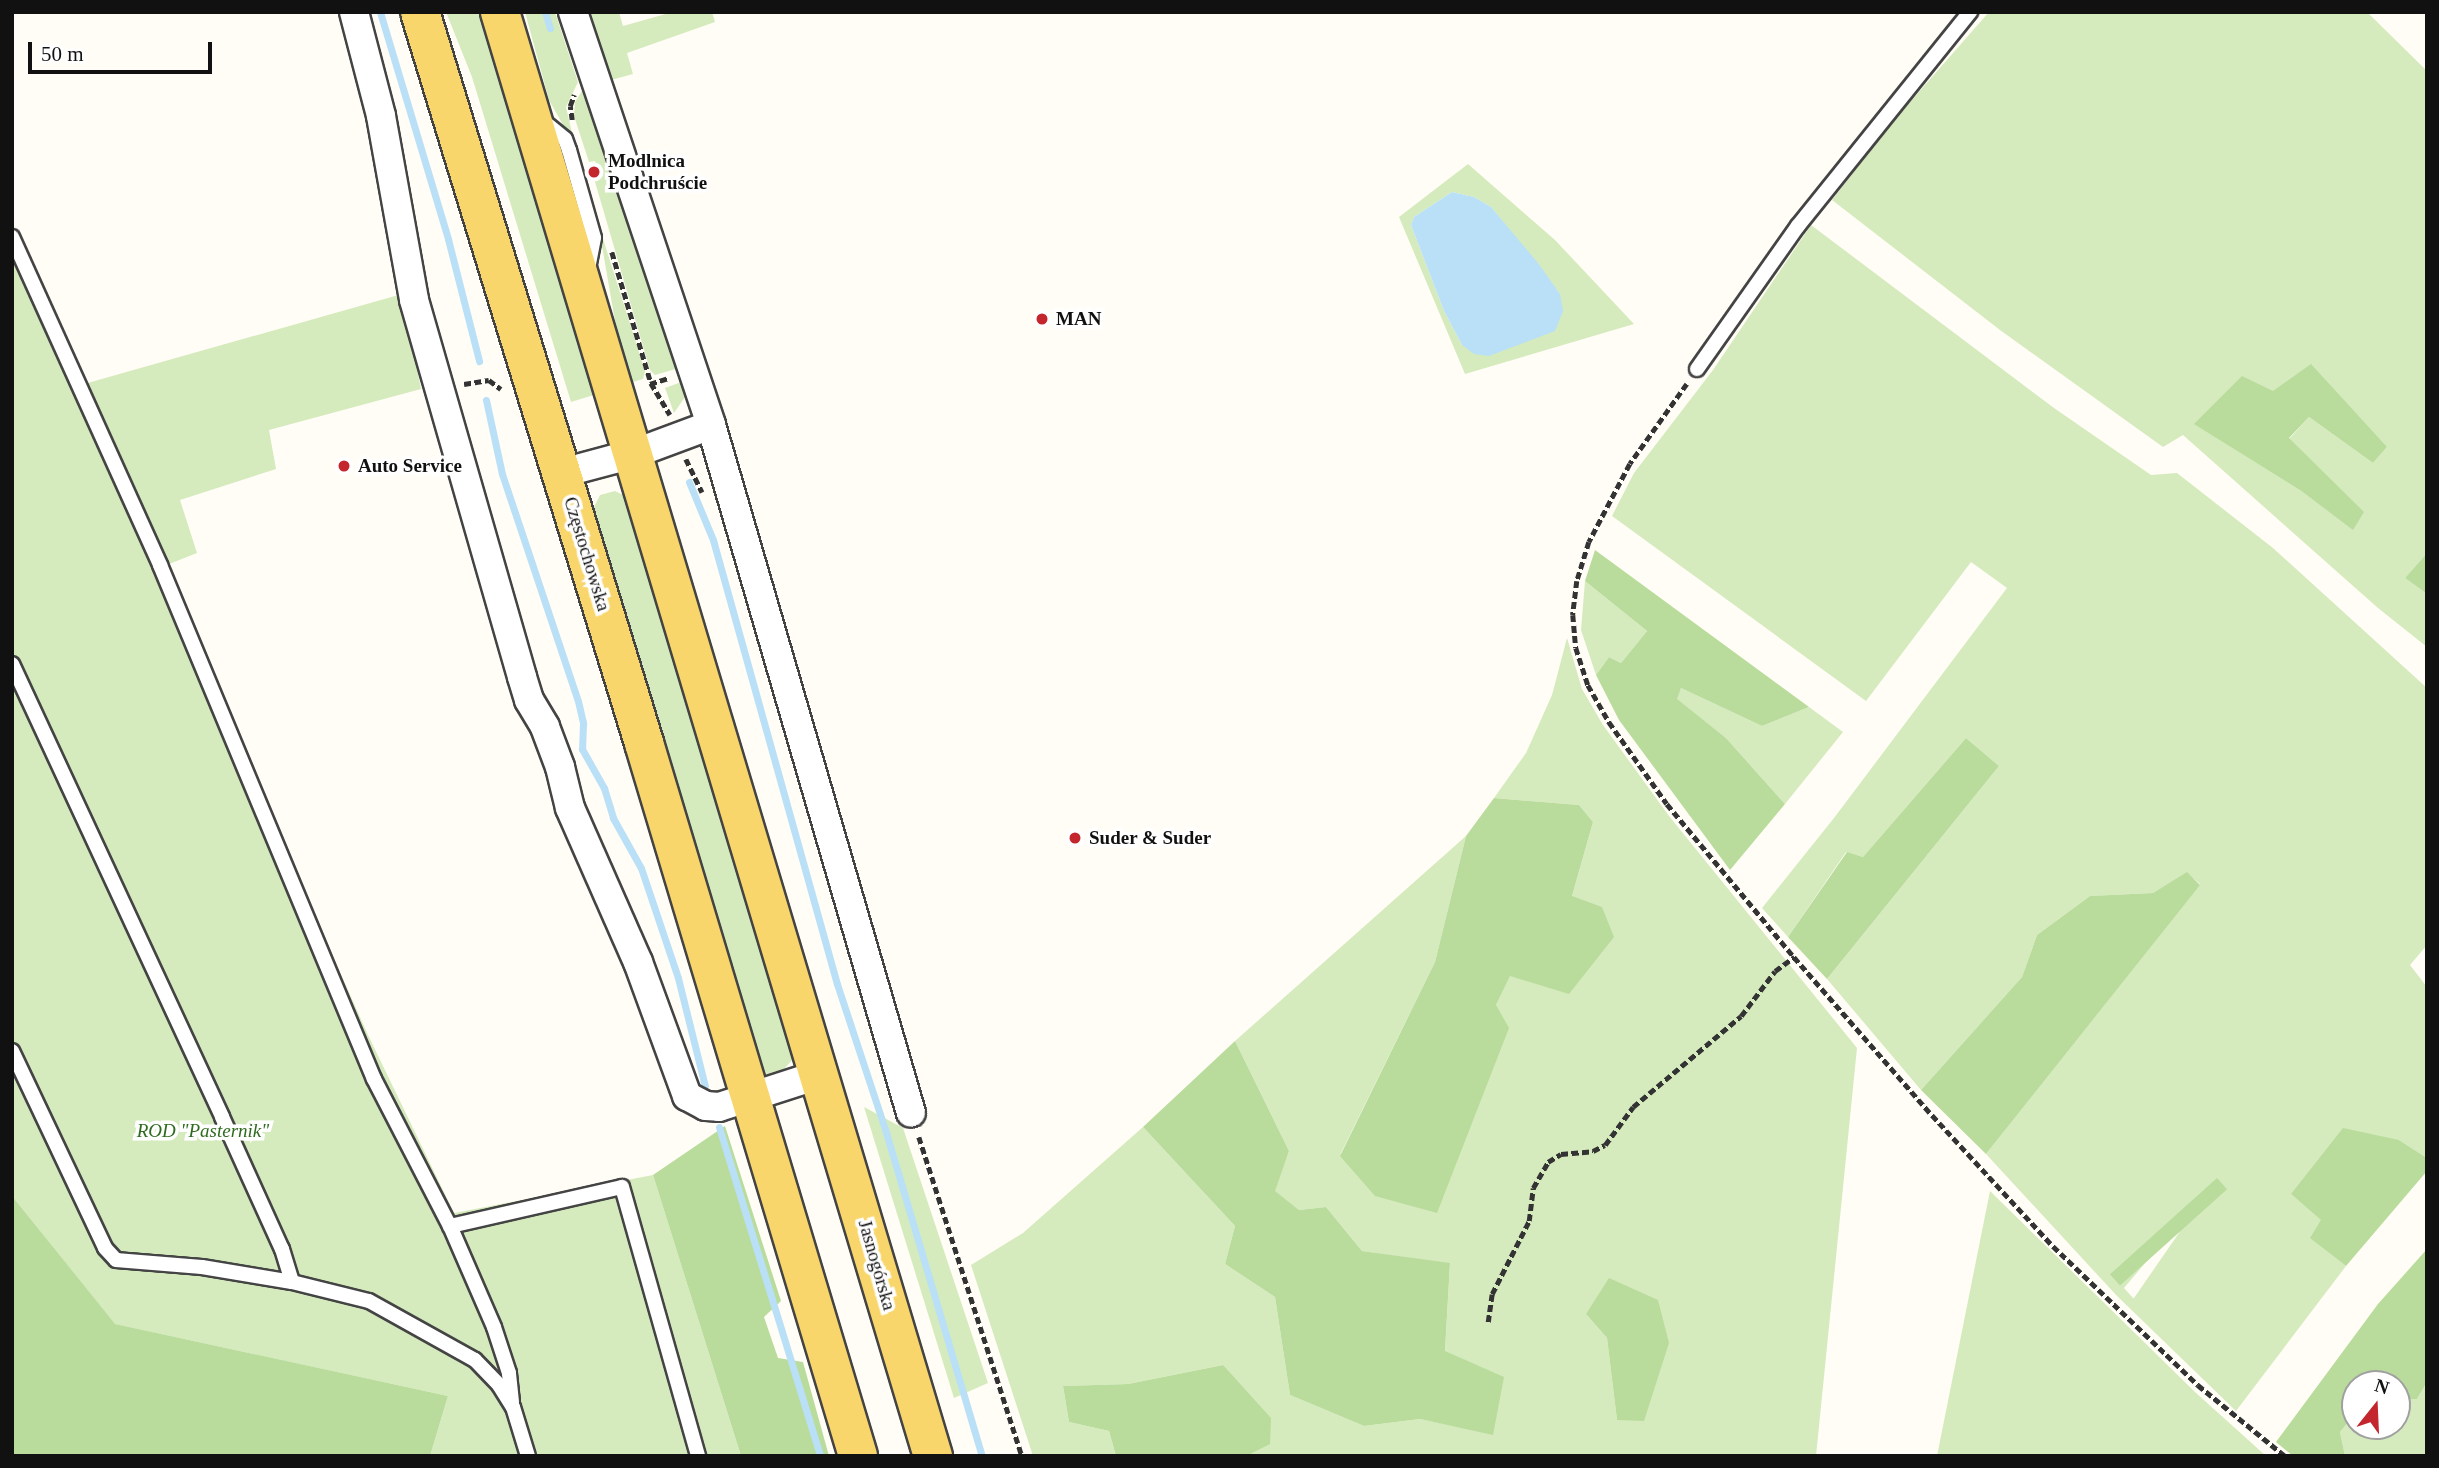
<!DOCTYPE html>
<meta charset="utf-8">
<style>
body{margin:0}
#map{position:relative;width:2439px;height:1468px;overflow:hidden;background:#fffdf5;font-family:"Times New Roman",serif}
div>[style]{position:absolute}
[style*='--x']{left:calc(var(--x)*1px);top:calc(var(--y)*1px);width:calc(var(--w)*1px);rotate:calc(var(--a)*1deg)}
.green>*{inset:0;background:#d5ebbd}
.forest>*{inset:0;background:#b9dc9c;transform-origin:0 0}
.water>*{inset:0;background:#b9e0f7}
.stream>*{height:7px;margin:-3.5px;padding:0 3.5px;transform-origin:3.5px;border-radius:3.5px;background:#b9e0f7}
.path>*{height:4.5px;margin-top:-2.25px;transform-origin:0;background:repeating-linear-gradient(90deg,#333 0 7px,transparent 0 10.5px)}
.roads{filter:drop-shadow(2px 0 #444) drop-shadow(-2px 0 #444) drop-shadow(0 2px #444) drop-shadow(0 -2px #444)}
.service>*{height:14px;margin:-7px;padding:0 7px;transform-origin:7px;border-radius:7px;background:#fff}
.minor>*{height:28px;margin:-14px;padding:0 14px;transform-origin:14px;border-radius:14px;background:#fff}
.primary>*{height:38px;margin:-19px;padding:0 19px;transform-origin:19px;border-radius:19px;background:#f9d66b}
.dots>*{width:19px;height:19px;translate:-50% -50%;box-sizing:border-box;border:4px solid #fff;border-radius:50%}
span{translate:-50% -50%;white-space:nowrap;text-align:center;line-height:1.15;-webkit-text-stroke:7px #fff;paint-order:stroke}
.poi-label{font-size:19px;color:#111;font-weight:700}
.left{translate:0 -50%;text-align:left}
.street-label{font-size:19px;color:#111}
.park-label{font-size:19px;color:#2f6b1f;font-style:italic}
.frame{position:absolute;inset:0;border:14px solid #111;pointer-events:none}
.north{position:absolute;left:2341px;top:1370px;width:70px;height:70px;box-sizing:border-box;background:#fff;border:2px solid #a0a0a0;border-radius:50%;rotate:18deg;font-size:19px;font-weight:700;line-height:28px;text-align:center;color:#111}
.north::after{content:'';display:block;margin:auto;width:24px;height:32px;background:#c4262e;clip-path:polygon(50% 0,100% 100%,50% 72%,0 100%)}
.scale{position:absolute;left:28px;top:42px;width:184px;height:32px;box-sizing:border-box;border:4px solid #111;border-top:0;padding-left:9px;font-size:21px;line-height:24px;white-space:nowrap;color:#111;-webkit-text-stroke:5px #fff;paint-order:stroke}
</style>
<div id="map">
<div class="green">
<div style="clip-path:polygon(446px 12px,482px 12px,597px 394px,571px 402px,472px 77px)"></div>
<div style="clip-path:polygon(525px 12px,555px 12px,578px 82px,566px 107px,575px 146px,549px 100px)"></div>
<div style="clip-path:polygon(588px 12px,619px 12px,623px 26px,673px 12px,712px 12px,715px 22px,627px 53px,633px 74px,611px 80px)"></div>
<div style="clip-path:polygon(evenodd,1989px 12px,2367px 12px,2427px 71px,2427px 553px,2405px 578px,2427px 594px,2427px 647px,2378px 608px,2183px 435px,2163px 447px,2000px 330px,1832px 200px,1896px 118px,1989px 12px,2242px 377px,2387px 447px,2373px 463px,2309px 417px,2289px 439px,2363px 512px,2353px 529px,2300px 490px,2242px 377px)"></div>
<div style="clip-path:polygon(585px 86px,594px 126px,679px 368px,655px 375px,650px 370px,593px 175px,599px 172px,595px 161px,589px 162px,574px 116px,575px 102px)"></div>
<div style="clip-path:polygon(evenodd,1468px 164px,1555px 240px,1634px 324px,1465px 374px,1399px 217px,1468px 164px,1452px 192px,1474px 197px,1491px 207px,1560px 294px,1462px 345px,1444px 311px,1411px 225px,1414px 217px,1452px 192px)"></div>
<div style="clip-path:polygon(598px 223px,645px 371px,643px 379px,626px 384px)"></div>
<div style="clip-path:polygon(evenodd,1811px 225px,2054px 408px,2151px 475px,2177px 473px,2273px 548px,2427px 688px,2427px 945px,2410px 965px,2427px 987px,2427px 1158px,2399px 1140px,2291px 1194px,2322px 1220px,2311px 1238px,2346px 1266px,2236px 1411px,2117px 1296px,1986px 1154px,2200px 884px,2187px 873px,2153px 893px,2090px 896px,2037px 935px,2022px 977px,1921px 1090px,1827px 979px,1999px 766px,1966px 738px,1863px 857px,1846px 852px,1788px 937px,1762px 908px,1834px 818px,2007px 588px,1971px 562px,1866px 701px,1612px 516px,1634px 473px,1713px 370px,1811px 225px,2217px 1178px,2134px 1298px,2133px 1298px,2124px 1288px,2217px 1178px)"></div>
<div style="clip-path:polygon(12px 242px,77px 386px,402px 294px,421px 389px,269px 430px,276px 469px,180px 500px,197px 553px,159px 568px,368px 1035px,454px 1213px,653px 1175px,741px 1456px,430px 1456px,448px 1396px,114px 1324px,12px 1196px)"></div>
<div style="clip-path:polygon(684px 381px,685px 397px,674px 413px,665px 388px)"></div>
<div style="clip-path:polygon(615px 491px,625px 496px,795px 1057px,784px 1069px,763px 1075px,594px 517px,593px 509px,600px 495px)"></div>
<div style="clip-path:polygon(1585px 581px,1647px 631px,1621px 663px,1609px 657px,1596px 675px,1581px 630px)"></div>
<div style="clip-path:polygon(evenodd,1567px 638px,1582px 689px,1603px 725px,1669px 816px,1857px 1048px,1816px 1456px,1246px 1456px,1223px 1365px,1128px 1384px,1063px 1386px,1069px 1422px,1109px 1431px,1116px 1456px,1033px 1456px,971px 1265px,1023px 1233px,1143px 1127px,1235px 1226px,1225px 1264px,1275px 1297px,1290px 1395px,1364px 1426px,1420px 1419px,1493px 1434px,1445px 1352px,1450px 1264px,1362px 1251px,1326px 1207px,1299px 1210px,1274px 1191px,1289px 1151px,1235px 1041px,1466px 836px,1435px 962px,1340px 1155px,1496px 1005px,1510px 975px,1572px 896px,1593px 822px,1579px 805px,1494px 798px,1526px 753px,1552px 695px,1567px 638px,1586px 1314px,1669px 1343px,1617px 1420px,1607px 1338px,1586px 1314px)"></div>
<div style="clip-path:polygon(1681px 688px,1762px 726px,1809px 707px,1843px 732px,1785px 804px,1726px 738px,1676px 699px)"></div>
<div style="clip-path:polygon(864px 1107px,903px 1128px,988px 1383px,954px 1398px)"></div>
<div style="clip-path:polygon(1990px 1191px,2195px 1392px,2266px 1456px,1937px 1456px)"></div>
<div style="clip-path:polygon(2427px 1382px,2427px 1456px,2345px 1456px,2340px 1432px,2355px 1414px,2355px 1426px,2397px 1426px,2397px 1399px,2417px 1399px)"></div>
</div>
<div class="forest">
<div style="clip-path:polygon(2311px 364px,2387px 447px,2373px 463px,2309px 417px,2289px 438px,2364px 512px,2353px 530px,2300px 490px,2194px 424px,2242px 376px,2273px 391px)"></div>
<div style="clip-path:polygon(1595px 550px,1809px 707px,1762px 726px,1681px 688px,1677px 699px,1726px 738px,1785px 804px,1730px 870px,1619px 720px,1596px 675px,1609px 657px,1621px 663px,1647px 631px,1585px 581px)"></div>
<div style="clip-path:polygon(2427px 553px,2427px 594px,2405px 578px)"></div>
<div style="clip-path:polygon(1966px 738px,1999px 766px,1827px 979px,1788px 937px,1847px 852px,1863px 857px)"></div>
<div style="clip-path:polygon(1494px 798px,1579px 805px,1593px 822px,1572px 896px,1602px 907px,1614px 937px,1569px 994px,1510px 976px,1496px 1005px,1509px 1028px,1437px 1213px,1375px 1196px,1340px 1156px,1435px 962px,1466px 836px)"></div>
<div style="clip-path:polygon(2187px 872px,2200px 885px,1986px 1154px,1921px 1090px,2022px 977px,2037px 935px,2090px 896px,2153px 893px)"></div>
<div style="clip-path:polygon(1235px 1041px,1289px 1151px,1275px 1191px,1299px 1210px,1326px 1207px,1362px 1251px,1450px 1263px,1445px 1351px,1504px 1377px,1493px 1435px,1420px 1419px,1364px 1426px,1290px 1395px,1275px 1297px,1225px 1264px,1235px 1226px,1143px 1127px)"></div>
<div style="clip-path:polygon(725px 1126px,781px 1301px,764px 1317px,778px 1358px,803px 1362px,829px 1456px,741px 1456px,653px 1175px)"></div>
<div style="clip-path:polygon(2343px 1128px,2399px 1140px,2427px 1158px,2427px 1171px,2346px 1266px,2310px 1238px,2321px 1220px,2291px 1194px)"></div>
<div style="left:2217px;top:1178px;width:15px;height:144px;rotate:48deg"></div>
<div style="clip-path:polygon(12px 1196px,115px 1324px,448px 1396px,430px 1456px,12px 1456px)"></div>
<div style="clip-path:polygon(2427px 1249px,2427px 1382px,2417px 1399px,2397px 1399px,2397px 1384px,2355px 1384px,2355px 1414px,2340px 1432px,2345px 1456px,2293px 1456px,2276px 1442px,2378px 1304px)"></div>
<div style="clip-path:polygon(1609px 1278px,1658px 1300px,1669px 1343px,1644px 1421px,1617px 1420px,1607px 1338px,1586px 1314px)"></div>
<div style="clip-path:polygon(1223px 1365px,1271px 1418px,1270px 1444px,1246px 1456px,1116px 1456px,1109px 1431px,1069px 1422px,1063px 1386px,1128px 1384px)"></div>
</div>
<div class="water">
<div style="clip-path:polygon(1452px 192px,1474px 197px,1491px 207px,1538px 263px,1560px 294px,1563px 311px,1555px 331px,1489px 356px,1474px 354px,1462px 345px,1444px 311px,1411px 225px,1414px 217px)"></div>
</div>
<div class="stream">
<div style="--x:380;--y:12;--w:237;--a:73.3"></div>
<div style="--x:448;--y:239;--w:126;--a:75.7"></div>
<div style="--x:545;--y:12;--w:17;--a:73"></div>
<div style="--x:486;--y:400;--w:76;--a:77.8"></div>
<div style="--x:502;--y:474;--w:239;--a:71.5"></div>
<div style="--x:578;--y:701;--w:23;--a:77"></div>
<div style="--x:583;--y:723;--w:26;--a:92"></div>
<div style="--x:582;--y:749;--w:45;--a:60.6"></div>
<div style="--x:604;--y:788;--w:31;--a:73"></div>
<div style="--x:613;--y:818;--w:57;--a:60.8"></div>
<div style="--x:641;--y:868;--w:116;--a:71.4"></div>
<div style="--x:678;--y:978;--w:111;--a:76"></div>
<div style="--x:689;--y:482;--w:63;--a:67.5"></div>
<div style="--x:713;--y:540;--w:461;--a:74.4"></div>
<div style="--x:837;--y:984;--w:153;--a:71.7"></div>
<div style="--x:885;--y:1129;--w:341;--a:73.5"></div>
<div style="--x:719;--y:1127;--w:344;--a:72.9"></div>
</div>
<div class="path">
<div style="--x:572;--y:120;--w:14;--a:-98"></div>
<div style="--x:570;--y:106;--w:12;--a:-70"></div>
<div style="--x:612;--y:252;--w:137;--a:73.4"></div>
<div style="--x:651;--y:383;--w:37;--a:59"></div>
<div style="--x:464;--y:384;--w:25;--a:-9"></div>
<div style="--x:489;--y:380;--w:15;--a:37"></div>
<div style="--x:650;--y:384;--w:19;--a:-18"></div>
<div style="--x:1687;--y:384;--w:98;--a:125.5"></div>
<div style="--x:1630;--y:464;--w:88;--a:117.7"></div>
<div style="--x:1589;--y:542;--w:41;--a:107.1"></div>
<div style="--x:1577;--y:581;--w:34;--a:97"></div>
<div style="--x:1573;--y:615;--w:33;--a:85"></div>
<div style="--x:1576;--y:648;--w:39;--a:72"></div>
<div style="--x:1588;--y:685;--w:43;--a:60.4"></div>
<div style="--x:1609;--y:722;--w:100;--a:54.7"></div>
<div style="--x:1667;--y:804;--w:199;--a:50.3"></div>
<div style="--x:1794;--y:957;--w:210;--a:48.9"></div>
<div style="--x:1932;--y:1115;--w:178;--a:47.3"></div>
<div style="--x:2053;--y:1246;--w:201;--a:43.8"></div>
<div style="--x:2198;--y:1385;--w:112;--a:39.2"></div>
<div style="--x:686;--y:459;--w:37;--a:64"></div>
<div style="--x:919;--y:1137;--w:335;--a:72.1"></div>
<div style="--x:1488;--y:1322;--w:28;--a:-82"></div>
<div style="--x:1492;--y:1294;--w:82;--a:-63.1"></div>
<div style="--x:1529;--y:1221;--w:33;--a:-83"></div>
<div style="--x:1533;--y:1188;--w:30;--a:-60"></div>
<div style="--x:1548;--y:1162;--w:15;--a:-32"></div>
<div style="--x:1561;--y:1154;--w:32;--a:-5"></div>
<div style="--x:1593;--y:1151;--w:13;--a:-27"></div>
<div style="--x:1605;--y:1145;--w:47;--a:-53.6"></div>
<div style="--x:1633;--y:1107;--w:141;--a:-40.1"></div>
<div style="--x:1741;--y:1016;--w:56;--a:-52.9"></div>
<div style="--x:1775;--y:971;--w:24;--a:-36"></div>
</div>
<div class="roads">
<div class="service">
<div style="--x:543;--y:121;--w:28;--a:39"></div>
<div style="--x:565;--y:139;--w:12;--a:70"></div>
<div style="--x:569;--y:150;--w:91;--a:74.1"></div>
<div style="--x:594;--y:238;--w:31;--a:101"></div>
<div style="--x:12;--y:237;--w:360;--a:65.7"></div>
<div style="--x:160;--y:565;--w:557;--a:67.4"></div>
<div style="--x:374;--y:1079;--w:165;--a:62.7"></div>
<div style="--x:1697;--y:369;--w:175;--a:-54.8"></div>
<div style="--x:1798;--y:226;--w:275;--a:-51.2"></div>
<div style="--x:12;--y:664;--w:499;--a:65.1"></div>
<div style="--x:222;--y:1117;--w:145;--a:65.6"></div>
<div style="--x:282;--y:1249;--w:34;--a:73"></div>
<div style="--x:12;--y:1051;--w:218;--a:64.7"></div>
<div style="--x:105;--y:1248;--w:16;--a:47"></div>
<div style="--x:116;--y:1260;--w:86;--a:4.7"></div>
<div style="--x:202;--y:1267;--w:91;--a:9.5"></div>
<div style="--x:292;--y:1282;--w:79;--a:13.9"></div>
<div style="--x:369;--y:1301;--w:121;--a:29.1"></div>
<div style="--x:475;--y:1360;--w:35;--a:46"></div>
<div style="--x:499;--y:1385;--w:26;--a:58"></div>
<div style="--x:513;--y:1407;--w:51;--a:73"></div>
<div style="--x:512;--y:1402;--w:29;--a:-96"></div>
<div style="--x:509;--y:1373;--w:48;--a:-108.1"></div>
<div style="--x:494;--y:1327;--w:110;--a:-113.5"></div>
<div style="--x:450;--y:1226;--w:176;--a:-12.8"></div>
<div style="--x:622;--y:1187;--w:280;--a:74.2"></div>
</div>
<div class="minor">
<div style="--x:354;--y:12;--w:107;--a:75.4"></div>
<div style="--x:381;--y:116;--w:187;--a:79.8"></div>
<div style="--x:414;--y:300;--w:392;--a:74"></div>
<div style="--x:522;--y:677;--w:24;--a:73"></div>
<div style="--x:529;--y:700;--w:31;--a:59"></div>
<div style="--x:545;--y:727;--w:43;--a:69.4"></div>
<div style="--x:560;--y:767;--w:42;--a:76.3"></div>
<div style="--x:570;--y:808;--w:168;--a:66.2"></div>
<div style="--x:638;--y:962;--w:143;--a:69.9"></div>
<div style="--x:687;--y:1096;--w:21;--a:28"></div>
<div style="--x:706;--y:1106;--w:13;--a:4"></div>
<div style="--x:719;--y:1107;--w:107;--a:-17.9"></div>
<div style="--x:573;--y:12;--w:435;--a:71.5"></div>
<div style="--x:711;--y:425;--w:716;--a:73.79"></div>
<div style="--x:562;--y:473;--w:73;--a:-15"></div>
<div style="--x:633;--y:454;--w:83;--a:-20.4"></div>
</div>
<div class="primary">
<div style="--x:420;--y:12;--w:765;--a:72.96"></div>
<div style="--x:644;--y:743;--w:744;--a:73.29"></div>
<div style="--x:500;--y:12;--w:1508;--a:73.31"></div>
</div>
</div>
<div class="dots">
<div style="left:594px;top:172px;background:#c4262e"></div>
<div style="left:1042px;top:319px;background:#c4262e"></div>
<div style="left:344px;top:466px;background:#c4262e"></div>
<div style="left:1075px;top:838px;background:#c4262e"></div>
</div>
<div class="poi-label">
<span class="left" style="left:608px;top:172px">Modlnica<br>Podchruście</span>
<span class="left" style="left:1056px;top:319px">MAN</span>
<span class="left" style="left:358px;top:466px">Auto Service</span>
<span class="left" style="left:1089px;top:838px">Suder &amp; Suder</span>
</div>
<div class="street-label">
<span style="left:587px;top:554px;rotate:73deg">Częstochowska</span>
<span style="left:877px;top:1265px;rotate:74deg">Jasnogórska</span>
</div>
<div class="park-label">
<span style="left:203px;top:1131px">ROD "Pasternik"</span>
</div>
<div class="frame"></div>
<div class="north">N</div>
<div class="scale">50 m</div>
</div>
